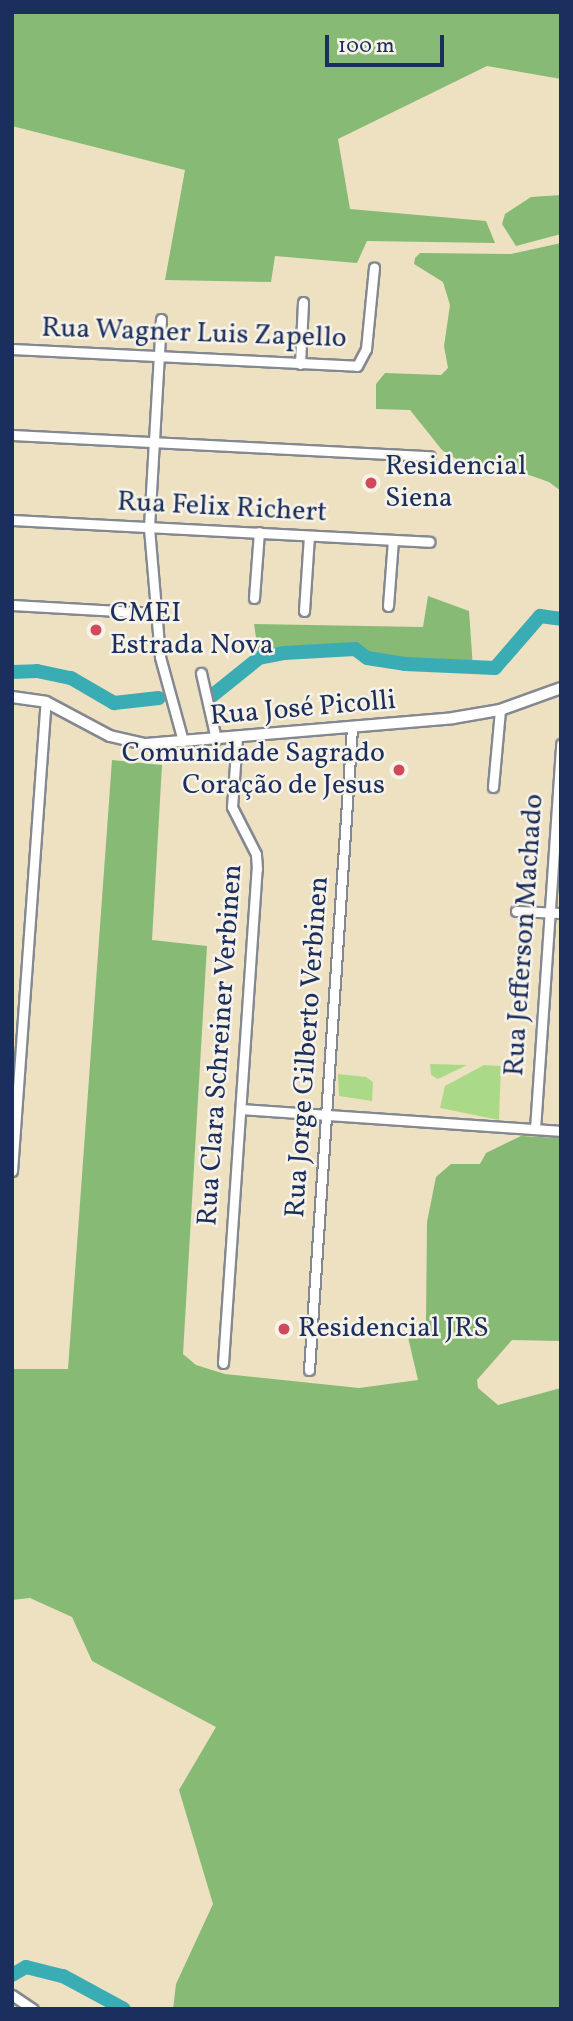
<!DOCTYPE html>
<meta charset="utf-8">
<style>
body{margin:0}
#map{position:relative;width:573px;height:2021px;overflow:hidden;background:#ede1c2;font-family:Vollkorn,serif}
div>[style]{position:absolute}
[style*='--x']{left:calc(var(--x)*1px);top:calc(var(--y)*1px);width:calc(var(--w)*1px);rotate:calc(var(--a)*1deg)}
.green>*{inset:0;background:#aada88}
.forest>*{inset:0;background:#87ba74}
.river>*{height:14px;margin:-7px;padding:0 7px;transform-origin:7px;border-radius:7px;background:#3aacb3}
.roads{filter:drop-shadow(2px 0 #848890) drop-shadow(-2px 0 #848890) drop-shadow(0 2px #848890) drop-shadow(0 -2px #848890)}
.minor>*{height:9px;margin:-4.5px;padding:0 4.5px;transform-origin:4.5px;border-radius:4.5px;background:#fff}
.tertiary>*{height:10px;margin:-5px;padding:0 5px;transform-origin:5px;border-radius:5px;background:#fff}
.dots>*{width:19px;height:19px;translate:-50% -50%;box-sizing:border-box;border:4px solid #f7f3e8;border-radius:50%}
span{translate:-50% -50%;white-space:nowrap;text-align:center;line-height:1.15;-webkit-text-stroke:5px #f7f3e8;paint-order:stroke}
.street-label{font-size:28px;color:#1b2f5e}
.poi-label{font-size:28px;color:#1b2f5e}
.left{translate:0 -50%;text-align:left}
.right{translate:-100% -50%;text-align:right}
.frame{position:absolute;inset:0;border:14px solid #1b2f5e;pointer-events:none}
.scale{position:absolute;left:325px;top:35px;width:119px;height:32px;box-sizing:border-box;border:4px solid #1b2f5e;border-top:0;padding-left:9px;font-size:21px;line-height:24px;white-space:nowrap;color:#1b2f5e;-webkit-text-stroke:5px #f7f3e8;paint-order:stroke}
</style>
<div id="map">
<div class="green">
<div style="clip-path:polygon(430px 1064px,467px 1065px,438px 1079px,431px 1075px)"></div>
<div style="clip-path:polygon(484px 1065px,501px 1066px,499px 1120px,440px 1108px,445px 1086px)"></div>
<div style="clip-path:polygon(338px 1074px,366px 1077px,373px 1082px,372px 1101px,339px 1096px)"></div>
</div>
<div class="forest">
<div style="clip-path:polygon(12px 12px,561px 12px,561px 79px,487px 66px,338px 139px,350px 209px,486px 221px,495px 243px,367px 241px,357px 263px,275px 256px,271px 282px,165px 280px,185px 170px,12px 126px)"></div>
<div style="clip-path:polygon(561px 195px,561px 234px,516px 246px,502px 224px,505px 214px,531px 197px)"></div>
<div style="clip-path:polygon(561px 243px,561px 491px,549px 482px,509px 468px,458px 460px,442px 450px,410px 410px,376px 409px,376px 384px,385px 373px,441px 375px,448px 368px,444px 346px,450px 305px,443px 282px,414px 264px,415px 258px,420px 253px,511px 254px)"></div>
<div style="clip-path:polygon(428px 596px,469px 611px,473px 668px,367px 658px,355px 649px,259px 658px,254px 624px,423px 627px)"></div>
<div style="clip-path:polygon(112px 760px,162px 765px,152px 940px,207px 946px,183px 1354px,196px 1365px,225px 1374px,359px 1388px,418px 1380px,407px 1333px,426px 1322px,427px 1222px,436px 1177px,451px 1164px,480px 1164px,486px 1153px,521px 1136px,561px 1138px,561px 1346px,560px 1341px,512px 1340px,477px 1380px,478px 1388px,498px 1405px,561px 1388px,561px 2009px,173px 2009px,176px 1984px,213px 1904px,179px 1790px,216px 1727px,92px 1661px,72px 1617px,30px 1598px,12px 1600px,12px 1369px,68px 1369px)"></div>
</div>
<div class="river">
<div style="--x:12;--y:672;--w:25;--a:-2"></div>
<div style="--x:37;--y:671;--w:35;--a:12"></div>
<div style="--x:71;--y:678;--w:50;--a:30.2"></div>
<div style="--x:114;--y:703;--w:45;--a:-6.3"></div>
<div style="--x:213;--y:695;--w:59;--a:-38.8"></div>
<div style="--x:259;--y:658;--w:25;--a:-11"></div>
<div style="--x:284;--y:653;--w:71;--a:-3.2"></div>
<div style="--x:355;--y:649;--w:15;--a:37"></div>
<div style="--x:367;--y:658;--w:38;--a:9"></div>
<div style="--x:405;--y:664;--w:90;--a:2.5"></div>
<div style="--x:495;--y:668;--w:69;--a:-49.1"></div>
<div style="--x:540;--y:616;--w:21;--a:8"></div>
<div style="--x:12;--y:1975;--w:16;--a:-30"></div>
<div style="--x:26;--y:1967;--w:38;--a:14"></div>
<div style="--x:63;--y:1976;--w:69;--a:28.4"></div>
</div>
<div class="roads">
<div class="minor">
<div style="--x:161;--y:319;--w:209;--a:93.3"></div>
<div style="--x:149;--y:528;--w:129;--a:85.1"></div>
<div style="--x:160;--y:657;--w:87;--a:74.7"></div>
<div style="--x:12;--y:349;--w:345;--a:2.8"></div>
<div style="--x:357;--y:366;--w:19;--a:-62"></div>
<div style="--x:366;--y:349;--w:82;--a:-84.4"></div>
<div style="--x:300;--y:364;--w:62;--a:-87.2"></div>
<div style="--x:12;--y:435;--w:418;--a:2.9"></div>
<div style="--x:12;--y:520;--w:418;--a:3"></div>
<div style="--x:254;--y:598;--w:66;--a:-85.7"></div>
<div style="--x:12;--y:605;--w:142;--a:3.2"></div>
<div style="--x:388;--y:606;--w:66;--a:-85.7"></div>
<div style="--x:304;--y:611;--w:75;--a:-86.2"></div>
<div style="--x:201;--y:673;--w:68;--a:77.2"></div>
<div style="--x:493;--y:787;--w:77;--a:-84.8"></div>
<div style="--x:516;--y:911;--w:45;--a:2.5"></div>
<div style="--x:241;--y:1109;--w:321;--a:3.9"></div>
<div style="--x:535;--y:1129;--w:386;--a:-86.1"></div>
<div style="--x:12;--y:1171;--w:470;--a:-85.9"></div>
<div style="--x:223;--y:1363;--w:495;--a:-86.1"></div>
<div style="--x:257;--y:869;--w:15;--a:-94"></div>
<div style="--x:256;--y:854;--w:53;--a:-117.1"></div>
<div style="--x:232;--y:807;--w:70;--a:-85.9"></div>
<div style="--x:309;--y:1370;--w:643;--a:-86.17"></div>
<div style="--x:12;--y:1995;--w:25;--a:34"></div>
</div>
<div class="tertiary">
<div style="--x:12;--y:697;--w:34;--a:8"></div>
<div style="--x:46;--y:702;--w:72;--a:28"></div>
<div style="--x:110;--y:736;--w:37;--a:13"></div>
<div style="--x:146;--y:744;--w:308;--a:-4.8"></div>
<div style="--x:453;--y:718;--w:48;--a:-9.7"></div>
<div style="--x:500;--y:710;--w:65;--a:-19.8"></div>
</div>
</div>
<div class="dots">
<div style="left:371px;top:483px;background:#d1495b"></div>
<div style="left:96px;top:630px;background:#d1495b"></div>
<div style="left:399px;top:770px;background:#d1495b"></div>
<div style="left:284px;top:1329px;background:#d1495b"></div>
</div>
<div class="street-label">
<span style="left:194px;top:334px;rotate:2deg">Rua Wagner Luis Zapello</span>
<span style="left:222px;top:508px;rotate:3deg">Rua Felix Richert</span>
<span style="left:303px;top:709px;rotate:-5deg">Rua José Picolli</span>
<span style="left:525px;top:935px;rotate:-86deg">Rua Jefferson Machado</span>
<span style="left:221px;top:1045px;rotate:-86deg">Rua Clara Schreiner Verbinen</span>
<span style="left:308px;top:1047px;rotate:-86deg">Rua Jorge Gilberto Verbinen</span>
</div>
<div class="poi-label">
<span class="left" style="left:385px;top:483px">Residencial<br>Siena</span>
<span class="left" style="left:110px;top:630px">CMEI<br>Estrada Nova</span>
<span class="right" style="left:385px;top:770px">Comunidade Sagrado<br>Coração de Jesus</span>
<span class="left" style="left:298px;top:1329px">Residencial JRS</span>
</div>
<div class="frame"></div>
<div class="scale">100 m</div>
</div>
